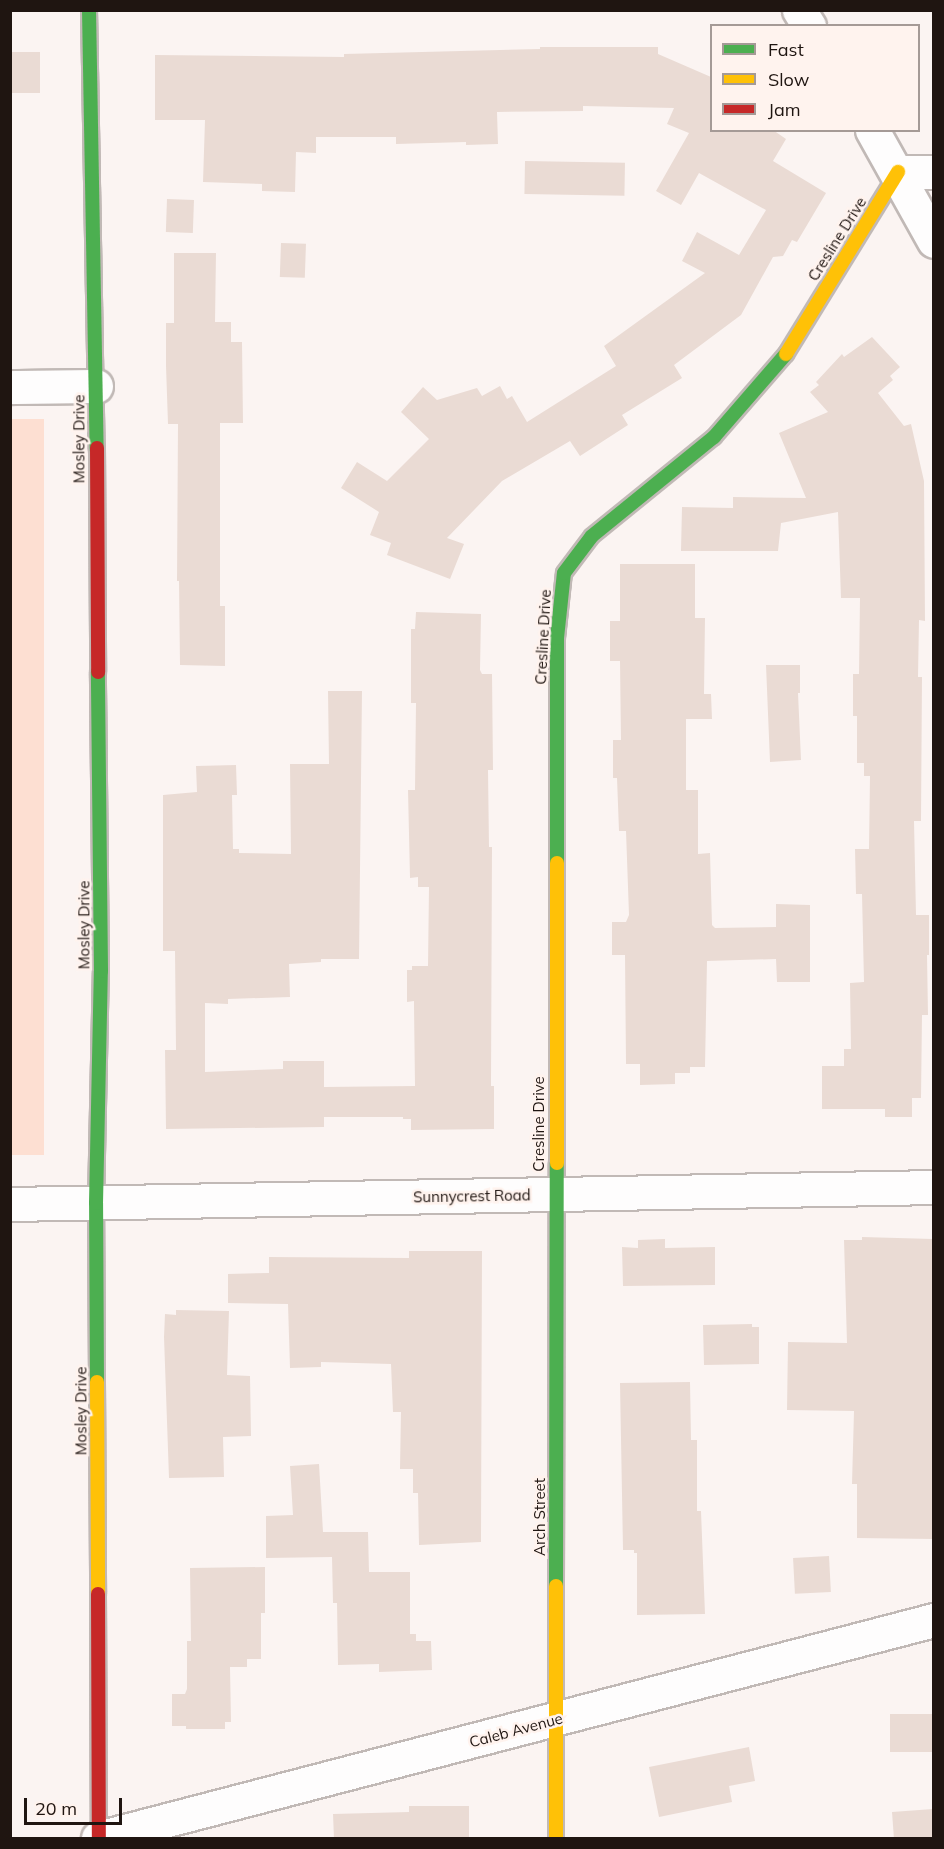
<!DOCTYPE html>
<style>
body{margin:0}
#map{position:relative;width:944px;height:1849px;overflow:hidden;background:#fbf4f2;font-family:Mulish,sans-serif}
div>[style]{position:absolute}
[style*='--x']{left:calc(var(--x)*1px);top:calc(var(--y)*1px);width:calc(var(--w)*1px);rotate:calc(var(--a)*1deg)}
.green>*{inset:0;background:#fddfd2;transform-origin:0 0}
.building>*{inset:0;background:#eadbd4;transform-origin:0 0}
.roads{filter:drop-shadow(2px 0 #c1b9b6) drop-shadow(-2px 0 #c1b9b6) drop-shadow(0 2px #c1b9b6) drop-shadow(0 -2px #c1b9b6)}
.street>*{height:33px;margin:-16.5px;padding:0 16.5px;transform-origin:16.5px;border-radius:16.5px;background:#fefdfd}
.fast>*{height:14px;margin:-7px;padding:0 7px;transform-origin:7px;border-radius:7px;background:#4caf50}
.slow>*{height:14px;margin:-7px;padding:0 7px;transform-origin:7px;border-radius:7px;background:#ffc107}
.jam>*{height:14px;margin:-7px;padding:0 7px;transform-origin:7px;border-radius:7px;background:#c62828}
span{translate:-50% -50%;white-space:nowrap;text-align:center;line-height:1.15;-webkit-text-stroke:5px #fff3ee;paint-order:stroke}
.street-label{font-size:15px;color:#1f1511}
.frame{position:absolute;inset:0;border:12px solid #1f1511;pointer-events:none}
.legend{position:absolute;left:710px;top:24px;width:210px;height:108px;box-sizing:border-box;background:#fff3ee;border:2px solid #a59a96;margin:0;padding:8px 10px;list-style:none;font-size:18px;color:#1f1511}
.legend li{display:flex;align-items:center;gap:12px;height:30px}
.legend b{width:30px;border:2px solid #a59a96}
.scale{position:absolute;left:24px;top:1798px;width:98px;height:27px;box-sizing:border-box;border:3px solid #1f1511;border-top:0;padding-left:8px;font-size:18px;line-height:21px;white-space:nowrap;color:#1f1511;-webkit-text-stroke:4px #fff3ee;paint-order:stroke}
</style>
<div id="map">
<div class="green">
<div style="left:44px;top:419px;width:736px;height:34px;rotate:90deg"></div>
</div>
<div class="building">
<div style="clip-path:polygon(540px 47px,658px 47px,658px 54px,711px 77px,711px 130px,773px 130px,786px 139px,773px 161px,826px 193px,797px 242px,792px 240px,783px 256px,773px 257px,741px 315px,674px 365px,682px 378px,622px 415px,628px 425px,580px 456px,570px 441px,502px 481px,447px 538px,464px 544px,450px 579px,387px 555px,391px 543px,370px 535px,379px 512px,341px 488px,357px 462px,387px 481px,429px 439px,401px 412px,423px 387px,437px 400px,477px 388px,482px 396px,500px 386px,507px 399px,512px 396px,527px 422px,616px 366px,604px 346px,705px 273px,682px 261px,697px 232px,739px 255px,766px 210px,699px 173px,681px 205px,656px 191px,689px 133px,667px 124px,674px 108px,583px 106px,583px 111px,497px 112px,498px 144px,466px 145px,466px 142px,396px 144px,396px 137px,316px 137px,316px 153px,296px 152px,295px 192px,262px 191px,262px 184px,203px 182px,205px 120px,155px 120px,155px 55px,344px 57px,344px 54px,540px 49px)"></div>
<div style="left:10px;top:52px;width:30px;height:41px"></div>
<div style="left:525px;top:161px;width:100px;height:33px;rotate:1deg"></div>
<div style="left:167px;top:199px;width:27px;height:33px;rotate:2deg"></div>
<div style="left:281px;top:243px;width:25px;height:34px;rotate:2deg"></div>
<div style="clip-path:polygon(174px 253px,216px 253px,215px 322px,231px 322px,231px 342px,242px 342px,243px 423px,220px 423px,220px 606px,225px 606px,225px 666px,180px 665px,179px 581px,177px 581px,178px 424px,168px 424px,166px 366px,166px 323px,174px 323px)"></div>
<div style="clip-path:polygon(872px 337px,900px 367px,890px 376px,893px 380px,878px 393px,904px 426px,911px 424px,924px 481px,925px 621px,919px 620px,918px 677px,922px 677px,921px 821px,914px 821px,916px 915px,929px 915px,929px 955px,927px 955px,928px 1015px,922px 1015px,921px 1098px,912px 1098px,912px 1117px,885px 1117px,885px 1109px,822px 1109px,822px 1066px,844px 1066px,844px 1049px,851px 1049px,850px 983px,864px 982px,862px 894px,856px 894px,855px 849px,869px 849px,870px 776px,864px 776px,864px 763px,857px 763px,857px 716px,853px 716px,853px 674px,859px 674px,860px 598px,841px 598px,838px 512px,781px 523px,778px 551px,681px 551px,682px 507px,733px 508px,733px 497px,806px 498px,779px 433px,828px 412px,810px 392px,819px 385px,816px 382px,842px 354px,844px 357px)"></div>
<div style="clip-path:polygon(620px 564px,695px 564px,695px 618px,705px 618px,704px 694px,711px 694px,712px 719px,686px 719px,686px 790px,698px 790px,698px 854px,710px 853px,712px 925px,715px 928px,776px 927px,776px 904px,810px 905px,810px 982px,777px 982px,776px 959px,707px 961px,705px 1067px,690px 1067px,690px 1073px,675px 1073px,675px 1084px,640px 1085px,640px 1064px,626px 1064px,625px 955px,612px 955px,612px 922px,626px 922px,629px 915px,626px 831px,619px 831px,617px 778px,613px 778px,613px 740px,621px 740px,620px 661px,610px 661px,610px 621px,620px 621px)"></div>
<div style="clip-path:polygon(416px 612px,481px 614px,480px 670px,482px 674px,492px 674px,493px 770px,488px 770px,489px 847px,492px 847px,491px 1086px,494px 1086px,494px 1129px,411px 1130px,411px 1119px,403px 1119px,403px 1117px,324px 1117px,324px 1127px,166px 1129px,165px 1050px,176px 1050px,175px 951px,163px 951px,163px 795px,197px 792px,196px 766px,236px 765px,237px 795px,232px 795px,233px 849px,239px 849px,239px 853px,291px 854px,290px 764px,329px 764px,328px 691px,362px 691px,359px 959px,321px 959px,321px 962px,289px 964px,290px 997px,228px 999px,228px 1004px,205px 1003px,205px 1072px,283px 1069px,283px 1061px,324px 1061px,324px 1087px,415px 1086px,414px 1006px,414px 1001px,407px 1002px,407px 970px,412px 970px,412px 966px,428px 966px,429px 887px,418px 887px,418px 877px,410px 878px,408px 790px,415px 790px,416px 703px,411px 703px,411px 629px,415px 629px)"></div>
<div style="clip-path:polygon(766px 665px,800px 665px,800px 693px,798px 693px,801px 760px,770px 762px)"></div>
<div style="clip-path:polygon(862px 1237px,933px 1239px,933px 1539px,857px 1538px,857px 1484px,852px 1484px,854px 1411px,787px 1410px,788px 1342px,847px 1343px,844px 1240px,862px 1240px)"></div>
<div style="clip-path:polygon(665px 1239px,665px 1248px,715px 1247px,715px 1285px,623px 1286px,622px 1247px,638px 1248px,638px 1240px)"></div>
<div style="clip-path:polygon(409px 1251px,482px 1251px,481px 1542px,419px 1545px,418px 1493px,413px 1493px,413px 1469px,400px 1469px,401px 1412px,393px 1412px,391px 1364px,321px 1362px,321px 1367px,290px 1368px,288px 1304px,228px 1303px,228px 1274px,269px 1273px,269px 1257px,409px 1258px)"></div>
<div style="clip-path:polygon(176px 1310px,229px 1311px,227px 1375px,250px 1376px,251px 1436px,223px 1437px,224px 1477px,169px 1478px,164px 1337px,165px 1314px,176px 1315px)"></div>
<div style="clip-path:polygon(752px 1324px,752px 1327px,759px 1327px,759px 1364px,704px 1365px,703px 1325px)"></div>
<div style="clip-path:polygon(690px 1382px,691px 1440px,697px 1440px,697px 1511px,701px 1511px,705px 1614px,637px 1615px,637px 1553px,634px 1553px,634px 1550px,623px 1550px,620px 1383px)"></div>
<div style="clip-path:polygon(319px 1464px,323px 1532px,368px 1532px,369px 1572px,410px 1572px,410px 1634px,416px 1634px,416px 1641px,431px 1641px,432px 1670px,379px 1672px,379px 1664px,338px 1665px,337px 1603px,333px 1603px,332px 1557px,266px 1558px,266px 1516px,293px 1515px,290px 1466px)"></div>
<div style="left:829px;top:1556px;width:36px;height:36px;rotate:87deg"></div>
<div style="clip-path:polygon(265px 1567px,265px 1613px,261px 1613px,261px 1659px,247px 1659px,247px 1667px,230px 1667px,231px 1722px,225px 1722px,225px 1729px,186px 1729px,186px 1726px,172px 1726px,172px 1694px,185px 1694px,187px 1689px,187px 1641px,191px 1641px,190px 1568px)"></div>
<div style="left:933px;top:1714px;width:38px;height:43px;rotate:90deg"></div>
<div style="clip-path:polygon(749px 1747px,755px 1781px,729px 1786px,732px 1802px,659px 1817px,649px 1767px)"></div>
<div style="clip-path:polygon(409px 1806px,469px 1806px,469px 1839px,334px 1839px,333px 1814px,409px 1812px)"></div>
<div style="clip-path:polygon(933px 1809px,933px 1839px,894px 1839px,892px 1812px)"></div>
</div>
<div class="roads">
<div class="street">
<div style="--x:799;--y:10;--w:19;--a:58"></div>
<div style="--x:872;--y:130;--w:127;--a:60.8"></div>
<div style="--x:898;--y:172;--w:36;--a:0"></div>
<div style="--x:10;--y:387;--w:86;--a:-0.7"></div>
<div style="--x:10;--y:1204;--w:924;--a:-1.05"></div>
<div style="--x:98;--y:1838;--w:864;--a:-14.62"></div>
</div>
<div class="fast">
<div style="--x:89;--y:10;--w:438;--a:89"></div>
<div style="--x:557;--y:863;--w:225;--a:-90"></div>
<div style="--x:557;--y:638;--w:65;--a:-83.9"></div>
<div style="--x:564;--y:573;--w:46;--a:-52.9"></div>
<div style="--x:592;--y:536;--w:157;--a:-39.1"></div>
<div style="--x:714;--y:437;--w:110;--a:-49.1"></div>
<div style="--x:97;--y:1382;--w:179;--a:-90.3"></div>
<div style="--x:96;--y:1203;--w:232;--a:-88.8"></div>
<div style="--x:101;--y:971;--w:299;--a:-90.6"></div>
<div style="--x:556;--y:1586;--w:423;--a:-89.9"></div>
</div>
<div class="slow">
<div style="--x:786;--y:354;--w:214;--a:-58.4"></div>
<div style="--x:557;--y:1163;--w:300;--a:-90"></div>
<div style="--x:97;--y:1382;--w:212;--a:89.7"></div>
<div style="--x:556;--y:1838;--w:252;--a:-90"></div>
</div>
<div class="jam">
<div style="--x:97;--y:448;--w:224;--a:89.7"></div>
<div style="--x:98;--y:1594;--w:244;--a:89.8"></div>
</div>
</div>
<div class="street-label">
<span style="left:837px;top:239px;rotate:-58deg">Cresline Drive</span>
<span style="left:79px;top:439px;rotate:-90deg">Mosley Drive</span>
<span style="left:543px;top:637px;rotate:-87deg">Cresline Drive</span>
<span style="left:84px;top:925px;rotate:-90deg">Mosley Drive</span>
<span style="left:539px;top:1124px;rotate:-90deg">Cresline Drive</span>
<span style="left:472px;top:1196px;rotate:-1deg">Sunnycrest Road</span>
<span style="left:81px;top:1411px;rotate:-90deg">Mosley Drive</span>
<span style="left:540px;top:1517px;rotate:-90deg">Arch Street</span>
<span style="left:516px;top:1730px;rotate:-15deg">Caleb Avenue</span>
</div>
<div class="frame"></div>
<ul class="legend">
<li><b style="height:8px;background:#4caf50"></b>Fast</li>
<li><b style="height:8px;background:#ffc107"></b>Slow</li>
<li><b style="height:8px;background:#c62828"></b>Jam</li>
</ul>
<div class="scale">20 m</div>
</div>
